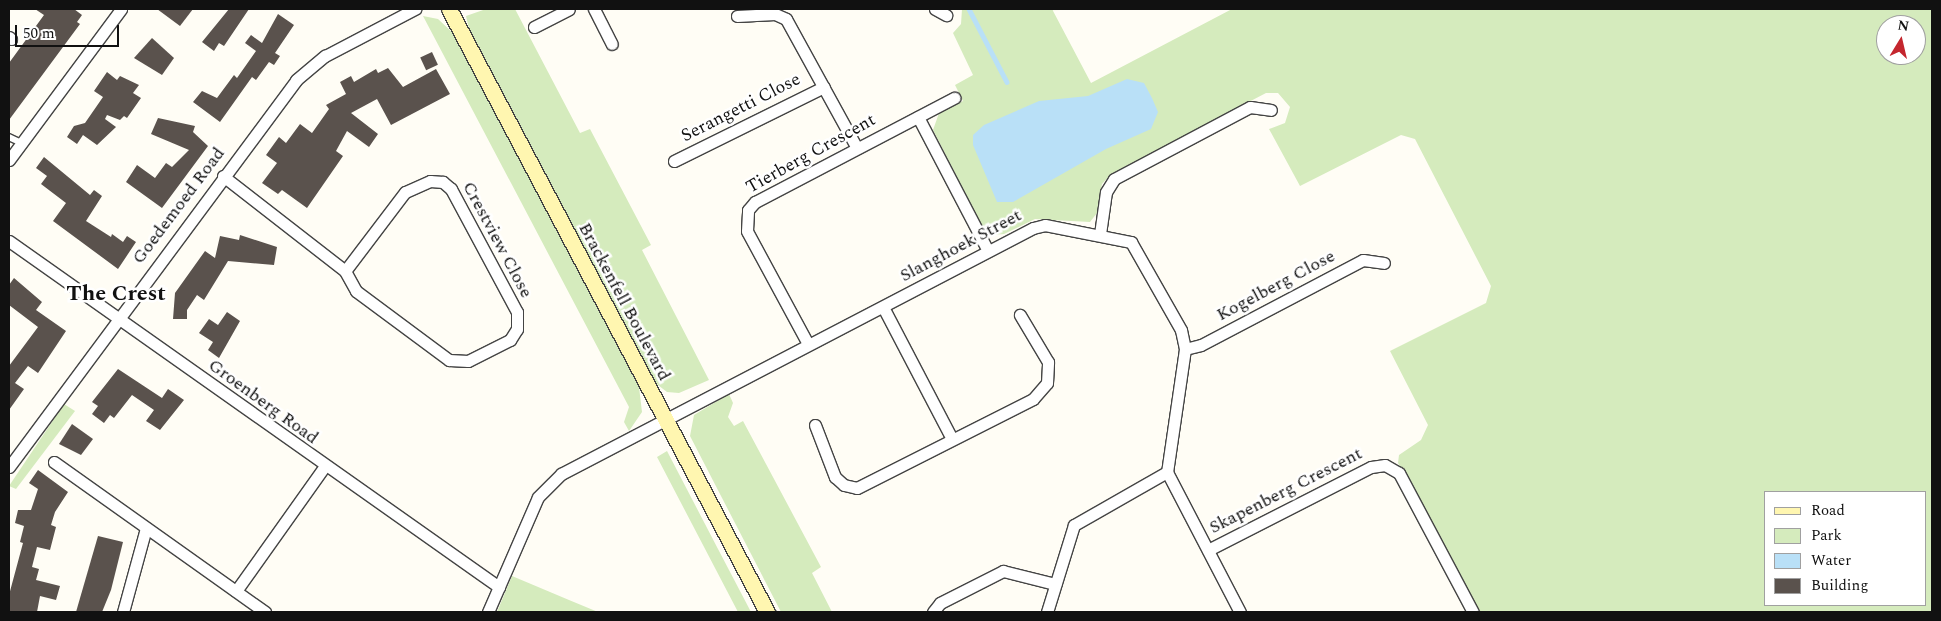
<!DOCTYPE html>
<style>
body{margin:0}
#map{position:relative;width:1941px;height:621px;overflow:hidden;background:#fffdf5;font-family:Spectral,serif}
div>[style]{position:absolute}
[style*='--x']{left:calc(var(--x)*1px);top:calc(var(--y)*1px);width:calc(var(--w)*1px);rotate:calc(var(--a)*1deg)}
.green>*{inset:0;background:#d5ebbd}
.water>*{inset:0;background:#b9e0f7}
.stream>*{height:4.5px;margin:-2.25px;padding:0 2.25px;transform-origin:2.25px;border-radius:2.25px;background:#b9e0f7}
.building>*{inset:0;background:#5a524d;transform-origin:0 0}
.roads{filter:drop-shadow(1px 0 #444) drop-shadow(-1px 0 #444) drop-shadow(0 1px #444) drop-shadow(0 -1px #444)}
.lane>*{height:5.5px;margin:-2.75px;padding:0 2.75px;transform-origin:2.75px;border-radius:2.75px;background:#fff}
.street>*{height:11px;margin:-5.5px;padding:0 5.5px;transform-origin:5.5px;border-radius:5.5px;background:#fff}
.secondary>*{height:15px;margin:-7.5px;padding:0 7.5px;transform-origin:7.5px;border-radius:7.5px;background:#fff6b0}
span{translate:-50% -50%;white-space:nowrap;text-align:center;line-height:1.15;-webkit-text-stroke:5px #fff;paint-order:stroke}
.street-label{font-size:18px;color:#111}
.district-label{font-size:22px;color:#111;font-weight:700}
.frame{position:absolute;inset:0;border:10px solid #111;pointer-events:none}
.legend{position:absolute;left:1764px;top:491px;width:162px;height:115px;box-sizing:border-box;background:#fff;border:1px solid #a0a0a0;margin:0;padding:6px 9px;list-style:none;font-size:15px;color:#111}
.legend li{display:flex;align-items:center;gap:10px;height:25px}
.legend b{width:25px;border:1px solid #a0a0a0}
.north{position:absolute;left:1876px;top:15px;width:50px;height:50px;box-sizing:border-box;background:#fff;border:1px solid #a0a0a0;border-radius:50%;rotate:9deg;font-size:14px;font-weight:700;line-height:20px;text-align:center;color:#111}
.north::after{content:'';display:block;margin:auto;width:18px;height:22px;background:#c4262e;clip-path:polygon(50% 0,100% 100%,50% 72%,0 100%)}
.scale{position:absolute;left:15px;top:25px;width:104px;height:22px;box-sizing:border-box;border:2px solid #111;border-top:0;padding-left:6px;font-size:15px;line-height:18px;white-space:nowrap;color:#111;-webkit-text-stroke:4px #fff;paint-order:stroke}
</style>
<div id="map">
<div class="green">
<div style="clip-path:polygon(486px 9px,515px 9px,580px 133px,590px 129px,651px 245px,642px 250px,709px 380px,679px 393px,667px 392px,654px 382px,469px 29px,466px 16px)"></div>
<div style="clip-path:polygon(evenodd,962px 9px,1052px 9px,1091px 83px,1232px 9px,1932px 9px,1932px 612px,1479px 612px,1398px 463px,1399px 455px,1421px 440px,1428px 425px,1390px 351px,1486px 303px,1491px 286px,1415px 139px,1401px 135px,1300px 186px,1269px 129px,1285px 123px,1290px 107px,1278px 93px,1266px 93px,1111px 174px,1102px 184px,1097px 213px,1090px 222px,1035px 219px,1004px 234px,993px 235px,983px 228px,933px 130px,939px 113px,963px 101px,955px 85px,973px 75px,953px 33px,961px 24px,962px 9px,1886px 25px,1916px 25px,1916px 55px,1886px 55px,1886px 25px,962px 9px,1765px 492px,1925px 492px,1925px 605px,1765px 605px,1765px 492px)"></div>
<div style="clip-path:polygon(423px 16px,438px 19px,454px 34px,639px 387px,642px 412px,629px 431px,624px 422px,629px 407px)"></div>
<div style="clip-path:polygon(729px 394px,733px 403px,728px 417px,734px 426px,743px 421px,821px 567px,812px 573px,832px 612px,781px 612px,690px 436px,694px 415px)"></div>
<div style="clip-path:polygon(64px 404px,75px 411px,16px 489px,9px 486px)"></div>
<div style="clip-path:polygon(667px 451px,718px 549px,751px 612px,738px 612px,657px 457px)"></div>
<div style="clip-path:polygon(512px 576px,569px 600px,598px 612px,497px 612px)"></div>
</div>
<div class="water">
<div style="clip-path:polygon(1127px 79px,1144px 83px,1152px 98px,1158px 112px,1151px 129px,1106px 149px,1013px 202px,997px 202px,973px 145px,973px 135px,984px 125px,1039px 101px,1088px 96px)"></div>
</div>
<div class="stream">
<div style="--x:969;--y:9;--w:82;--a:62.5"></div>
</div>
<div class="building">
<div style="clip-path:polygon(35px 9px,74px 9px,82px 15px,77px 22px,80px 24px,9px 120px,9px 63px,44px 15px)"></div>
<div style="clip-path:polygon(157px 9px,193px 9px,180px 26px)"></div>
<div style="clip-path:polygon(229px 9px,249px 9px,224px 46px,219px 43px,214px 51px,202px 42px)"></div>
<div style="clip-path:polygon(278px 14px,294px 25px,275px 53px,280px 56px,274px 65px,269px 62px,256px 80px,252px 77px,220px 122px,193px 102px,202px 91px,217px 98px,234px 75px,237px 78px,256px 51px,245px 43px,251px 35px,262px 43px)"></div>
<div style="clip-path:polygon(152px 38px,174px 58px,162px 75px,134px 58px)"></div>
<div style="left:432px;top:52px;width:14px;height:13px;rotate:65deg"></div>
<div style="clip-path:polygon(388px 68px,403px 87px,436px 69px,450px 94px,391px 125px,377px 99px,351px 113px,378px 134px,369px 147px,347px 131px,336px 151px,343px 156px,307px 208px,282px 190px,278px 194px,262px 183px,277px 163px,266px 155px,279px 137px,286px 143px,300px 124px,312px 133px,329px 109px,326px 105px,346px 94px,340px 82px,351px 76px,354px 82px,376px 69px,378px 73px)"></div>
<div style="clip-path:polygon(107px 72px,117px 80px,120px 76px,139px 85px,133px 93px,141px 98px,127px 118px,124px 116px,120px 120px,107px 115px,105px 119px,116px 127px,97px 145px,83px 135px,77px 144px,67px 137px,74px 126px,85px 123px,103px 97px,94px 91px)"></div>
<div style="clip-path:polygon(158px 118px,195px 126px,193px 132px,208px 146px,162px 208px,126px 182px,137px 165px,155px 178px,166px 163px,172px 167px,189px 150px,151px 134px)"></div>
<div style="clip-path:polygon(44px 157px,90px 195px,94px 190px,102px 196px,86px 221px,111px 237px,112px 234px,123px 242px,127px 236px,136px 242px,118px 269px,53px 221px,66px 203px,41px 184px,47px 176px,36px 168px)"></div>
<div style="clip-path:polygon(240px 235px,277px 247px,274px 265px,228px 261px,204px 300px,197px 295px,187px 310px,187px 319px,173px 319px,175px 293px,205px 251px,215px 258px,220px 236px,239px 240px)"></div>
<div style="clip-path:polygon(14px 278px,42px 302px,36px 310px,66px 331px,38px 373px,28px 366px,15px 383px,24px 389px,9px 410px,9px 366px,38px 327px,9px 305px,9px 285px)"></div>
<div style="clip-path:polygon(227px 312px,240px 321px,219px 358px,208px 350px,213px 342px,199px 333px,209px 319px,218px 325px)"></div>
<div style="clip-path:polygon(118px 369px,162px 398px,168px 389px,184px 400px,160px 430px,146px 421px,154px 410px,132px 395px,114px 418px,110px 415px,104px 423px,92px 414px,98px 406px,92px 402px)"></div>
<div style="clip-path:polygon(72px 424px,93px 439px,81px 455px,59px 444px)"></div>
<div style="clip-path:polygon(38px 470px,68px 492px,55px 512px,51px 525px,56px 527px,50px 550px,37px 547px,32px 567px,39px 569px,36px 580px,60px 586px,56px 600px,40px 596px,37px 612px,9px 612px,9px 595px,23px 543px,20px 542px,24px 526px,15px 523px,18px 510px,31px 510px,38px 489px,29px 483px)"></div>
<div style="clip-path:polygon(98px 536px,123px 542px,111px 590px,102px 612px,76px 612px)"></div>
</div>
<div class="roads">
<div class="lane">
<div style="--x:9;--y:137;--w:14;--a:25"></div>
</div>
<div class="street">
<div style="--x:594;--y:9;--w:39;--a:63"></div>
<div style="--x:935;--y:9;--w:13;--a:29"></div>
<div style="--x:737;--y:16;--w:38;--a:-3"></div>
<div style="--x:775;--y:14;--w:12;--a:24"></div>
<div style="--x:786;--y:19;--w:147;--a:61.2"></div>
<div style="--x:534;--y:27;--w:39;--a:-27"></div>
<div style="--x:9;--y:37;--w:3;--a:45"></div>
<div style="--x:918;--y:117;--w:151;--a:62.4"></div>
<div style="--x:9;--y:160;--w:188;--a:-53.4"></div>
<div style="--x:674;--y:161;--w:167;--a:-26.3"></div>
<div style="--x:223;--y:176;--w:155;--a:37.9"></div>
<div style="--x:345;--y:271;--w:23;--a:61"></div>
<div style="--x:356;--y:291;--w:116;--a:36.6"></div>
<div style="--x:449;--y:360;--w:19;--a:3"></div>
<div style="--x:468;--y:361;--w:47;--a:-26.6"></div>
<div style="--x:510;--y:340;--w:13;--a:-58"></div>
<div style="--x:517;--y:329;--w:17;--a:-90"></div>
<div style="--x:517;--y:312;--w:140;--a:-118.2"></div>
<div style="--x:451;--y:189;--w:11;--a:-139"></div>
<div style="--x:443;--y:182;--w:13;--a:-176"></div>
<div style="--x:430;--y:181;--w:27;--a:156"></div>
<div style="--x:405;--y:192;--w:99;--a:127.2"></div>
<div style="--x:1100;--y:234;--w:42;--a:-81.9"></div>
<div style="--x:1106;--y:192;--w:15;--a:-58"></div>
<div style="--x:1114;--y:179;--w:154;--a:-27.9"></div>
<div style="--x:1250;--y:107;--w:21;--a:8"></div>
<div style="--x:9;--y:241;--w:600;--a:35.23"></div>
<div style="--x:883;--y:307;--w:149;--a:62.4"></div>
<div style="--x:808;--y:344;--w:128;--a:-118.4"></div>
<div style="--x:747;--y:231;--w:21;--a:-87"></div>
<div style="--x:748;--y:210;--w:11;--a:-49"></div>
<div style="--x:755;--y:202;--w:225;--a:-27.6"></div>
<div style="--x:1185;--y:349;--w:16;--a:-14"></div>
<div style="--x:1201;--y:345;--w:183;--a:-27.7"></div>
<div style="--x:1363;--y:260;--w:21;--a:8"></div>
<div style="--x:815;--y:425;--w:56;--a:69"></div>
<div style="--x:835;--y:477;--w:12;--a:42"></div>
<div style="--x:844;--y:485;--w:13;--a:13"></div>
<div style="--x:857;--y:488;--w:197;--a:-26.8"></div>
<div style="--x:1033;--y:399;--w:21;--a:-49"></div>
<div style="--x:1047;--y:383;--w:21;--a:-87"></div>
<div style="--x:1048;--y:362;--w:55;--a:-120.8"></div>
<div style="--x:54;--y:462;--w:259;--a:35.4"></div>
<div style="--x:9;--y:467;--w:482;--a:-53.4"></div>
<div style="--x:296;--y:80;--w:38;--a:-40"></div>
<div style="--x:325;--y:56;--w:102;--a:-27.6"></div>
<div style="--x:1208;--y:550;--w:183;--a:-27"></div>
<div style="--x:1371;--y:467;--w:14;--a:-8"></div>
<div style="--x:1385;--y:465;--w:16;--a:30"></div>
<div style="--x:1399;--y:473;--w:157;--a:62"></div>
<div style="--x:236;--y:591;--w:152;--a:-54.6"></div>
<div style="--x:123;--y:612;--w:87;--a:-74.7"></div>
<div style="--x:488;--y:612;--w:125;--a:-66.5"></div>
<div style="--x:538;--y:497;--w:33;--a:-45"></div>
<div style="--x:561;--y:474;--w:532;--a:-27.53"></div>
<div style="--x:1033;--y:228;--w:12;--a:-14"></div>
<div style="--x:1045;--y:225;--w:88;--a:11.2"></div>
<div style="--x:1131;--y:242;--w:101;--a:60.4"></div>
<div style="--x:1181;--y:330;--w:19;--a:78"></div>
<div style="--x:1185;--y:349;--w:124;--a:98.3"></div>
<div style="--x:1167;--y:472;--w:158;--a:62.5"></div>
<div style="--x:933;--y:612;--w:11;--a:-52"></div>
<div style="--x:940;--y:603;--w:71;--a:-26.9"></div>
<div style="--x:1003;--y:571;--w:54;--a:14"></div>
<div style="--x:1047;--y:612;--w:91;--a:-72.8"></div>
<div style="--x:1074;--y:525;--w:107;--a:-29.7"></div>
</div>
<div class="secondary">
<div style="--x:449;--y:9;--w:682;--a:62.19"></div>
</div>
</div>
<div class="street-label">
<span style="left:741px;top:108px;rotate:-27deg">Serangetti Close</span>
<span style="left:811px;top:154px;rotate:-29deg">Tierberg Crescent</span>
<span style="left:179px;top:206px;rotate:-53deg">Goedemoed Road</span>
<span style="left:497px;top:240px;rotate:62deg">Crestview Close</span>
<span style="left:961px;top:246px;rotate:-28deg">Slanghoek Street</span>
<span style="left:1276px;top:286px;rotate:-28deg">Kogelberg Close</span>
<span style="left:624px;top:302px;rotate:62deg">Brackenfell Boulevard</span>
<span style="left:263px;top:402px;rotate:36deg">Groenberg Road</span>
<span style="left:1286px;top:491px;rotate:-27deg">Skapenberg Crescent</span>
</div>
<div class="district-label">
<span style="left:116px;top:294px">The Crest</span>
</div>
<div class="frame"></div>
<ul class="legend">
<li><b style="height:6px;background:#fff6b0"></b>Road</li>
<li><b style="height:14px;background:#d5ebbd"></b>Park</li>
<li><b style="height:14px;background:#b9e0f7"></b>Water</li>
<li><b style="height:14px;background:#5a524d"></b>Building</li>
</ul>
<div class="north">N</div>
<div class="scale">50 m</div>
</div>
